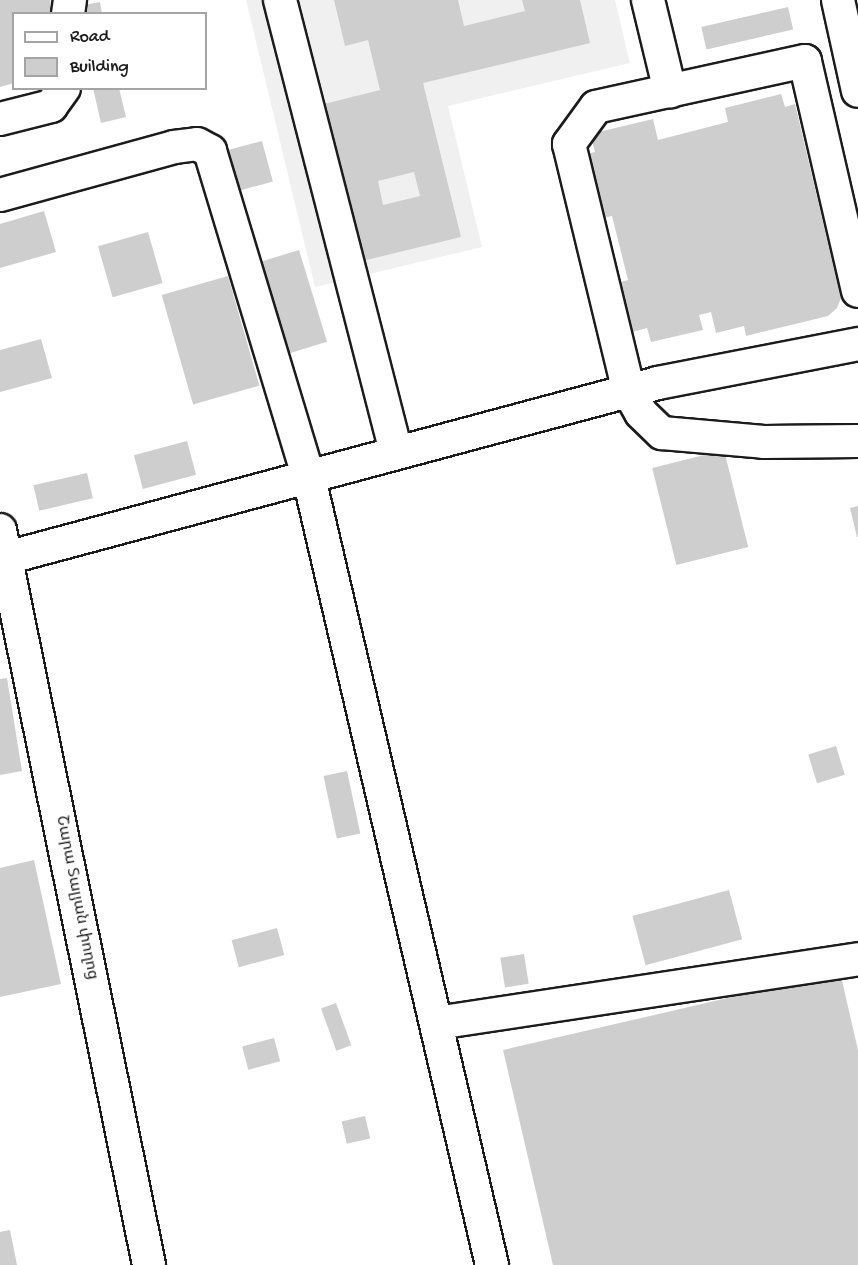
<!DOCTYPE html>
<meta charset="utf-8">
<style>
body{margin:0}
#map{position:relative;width:858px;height:1265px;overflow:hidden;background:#fff;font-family:"Gochi Hand","Noto Sans Armenian",sans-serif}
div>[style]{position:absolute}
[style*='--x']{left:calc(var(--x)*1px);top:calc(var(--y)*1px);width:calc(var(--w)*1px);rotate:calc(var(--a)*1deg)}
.built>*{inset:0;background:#f0f0f0}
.building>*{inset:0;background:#cecece;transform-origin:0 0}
.roads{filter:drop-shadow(2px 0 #1c1c1c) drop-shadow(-2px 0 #1c1c1c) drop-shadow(0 2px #1c1c1c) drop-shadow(0 -2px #1c1c1c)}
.minor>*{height:32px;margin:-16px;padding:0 16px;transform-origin:16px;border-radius:16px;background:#fff}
span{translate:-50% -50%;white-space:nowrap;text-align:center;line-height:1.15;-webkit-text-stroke:4.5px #fff;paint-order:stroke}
.street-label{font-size:16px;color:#1c1c1c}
.legend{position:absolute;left:12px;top:12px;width:195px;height:78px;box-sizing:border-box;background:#fff;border:2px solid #a4a4a4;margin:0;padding:8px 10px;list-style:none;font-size:18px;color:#1c1c1c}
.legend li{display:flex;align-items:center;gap:12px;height:30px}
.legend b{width:30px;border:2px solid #a4a4a4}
</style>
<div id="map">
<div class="built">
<div style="clip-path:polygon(246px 0,615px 0,630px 63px,448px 106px,482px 247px,315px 287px)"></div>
</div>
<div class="building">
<div style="clip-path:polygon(0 0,50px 0,53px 14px,14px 14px,14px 83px,0 87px)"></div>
<div style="clip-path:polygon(evenodd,334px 0,458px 0,464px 26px,525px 11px,522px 0,580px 0,590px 43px,423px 83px,461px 237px,354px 263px,316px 106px,380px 90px,368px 40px,345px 46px,334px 0,414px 172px,420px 196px,383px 205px,378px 181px,414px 172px)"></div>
<div style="clip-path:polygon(100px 2px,102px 14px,77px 14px,75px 7px)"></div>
<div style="left:788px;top:7px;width:23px;height:89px;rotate:77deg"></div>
<div style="clip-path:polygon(93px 88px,119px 88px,126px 117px,101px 123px)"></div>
<div style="clip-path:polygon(781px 94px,785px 107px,795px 104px,841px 298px,837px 308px,828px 316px,746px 336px,744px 326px,716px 333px,711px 312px,699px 315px,703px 330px,651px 342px,647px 328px,629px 333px,617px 283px,628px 280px,612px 216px,598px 219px,582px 155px,595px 152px,590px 134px,653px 119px,658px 140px,728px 122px,725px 108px)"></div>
<div style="left:262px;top:141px;width:42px;height:41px;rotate:75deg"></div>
<div style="clip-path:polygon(44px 211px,56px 252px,0 268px,0 224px)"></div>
<div style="left:148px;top:232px;width:53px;height:52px;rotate:74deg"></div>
<div style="left:299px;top:250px;width:96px;height:46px;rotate:73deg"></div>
<div style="left:228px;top:276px;width:114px;height:69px;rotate:74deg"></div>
<div style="clip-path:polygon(41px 339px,52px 378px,0 392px,0 350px)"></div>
<div style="left:187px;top:441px;width:35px;height:55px;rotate:75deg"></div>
<div style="left:724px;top:450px;width:100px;height:74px;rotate:76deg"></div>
<div style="left:87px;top:473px;width:26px;height:55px;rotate:77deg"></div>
<div style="clip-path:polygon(858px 506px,858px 537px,857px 537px,850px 508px)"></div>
<div style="clip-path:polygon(7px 678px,22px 771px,0 775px,0 679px)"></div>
<div style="left:836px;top:746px;width:30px;height:29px;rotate:73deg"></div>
<div style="left:347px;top:771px;width:64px;height:24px;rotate:78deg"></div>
<div style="clip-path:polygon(34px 860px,61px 984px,0 997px,0 868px)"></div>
<div style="left:729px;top:890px;width:51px;height:100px;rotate:75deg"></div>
<div style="left:277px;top:928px;width:28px;height:47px;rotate:75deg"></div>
<div style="left:524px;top:954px;width:30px;height:24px;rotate:81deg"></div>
<div style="clip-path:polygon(840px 972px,858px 1050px,858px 1265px,553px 1265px,503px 1050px)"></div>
<div style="left:336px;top:1003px;width:45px;height:16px;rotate:70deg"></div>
<div style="left:274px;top:1038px;width:24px;height:33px;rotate:75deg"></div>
<div style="left:365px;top:1116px;width:23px;height:24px;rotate:77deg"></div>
<div style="clip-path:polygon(10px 1230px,17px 1265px,0 1265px,0 1232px)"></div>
</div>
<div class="roads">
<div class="minor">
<div style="--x:280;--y:0;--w:467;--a:75.6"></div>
<div style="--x:648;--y:0;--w:94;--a:76.4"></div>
<div style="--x:838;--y:0;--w:93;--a:77.6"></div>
<div style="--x:68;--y:14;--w:14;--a:-82"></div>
<div style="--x:0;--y:119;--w:53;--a:-14.3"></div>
<div style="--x:51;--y:106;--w:22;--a:-54"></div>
<div style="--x:0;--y:195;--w:180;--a:-15.4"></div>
<div style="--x:174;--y:147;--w:23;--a:-7"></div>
<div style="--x:197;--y:144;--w:15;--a:28"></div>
<div style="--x:210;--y:151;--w:342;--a:73.2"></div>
<div style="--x:309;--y:478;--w:808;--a:76.91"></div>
<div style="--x:858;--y:291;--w:236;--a:-103"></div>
<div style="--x:805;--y:61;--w:214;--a:167.6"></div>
<div style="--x:596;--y:107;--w:46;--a:126.1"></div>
<div style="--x:569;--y:144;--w:255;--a:76.4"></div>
<div style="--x:629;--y:392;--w:24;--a:60"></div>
<div style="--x:641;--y:413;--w:29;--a:44"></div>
<div style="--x:662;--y:433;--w:102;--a:5"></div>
<div style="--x:764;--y:442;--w:94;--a:-0.6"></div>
<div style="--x:0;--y:530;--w:750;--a:78.54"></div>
<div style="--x:6;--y:558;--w:675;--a:-15.02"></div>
<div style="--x:658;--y:383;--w:204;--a:-11"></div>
<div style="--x:437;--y:1023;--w:426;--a:-8.6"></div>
</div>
</div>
<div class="street-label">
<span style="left:75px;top:898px;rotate:79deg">Շարա Տալյան փողոց</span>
</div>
<ul class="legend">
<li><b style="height:8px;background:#fff"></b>Road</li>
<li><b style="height:16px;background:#cecece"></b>Building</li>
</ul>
</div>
